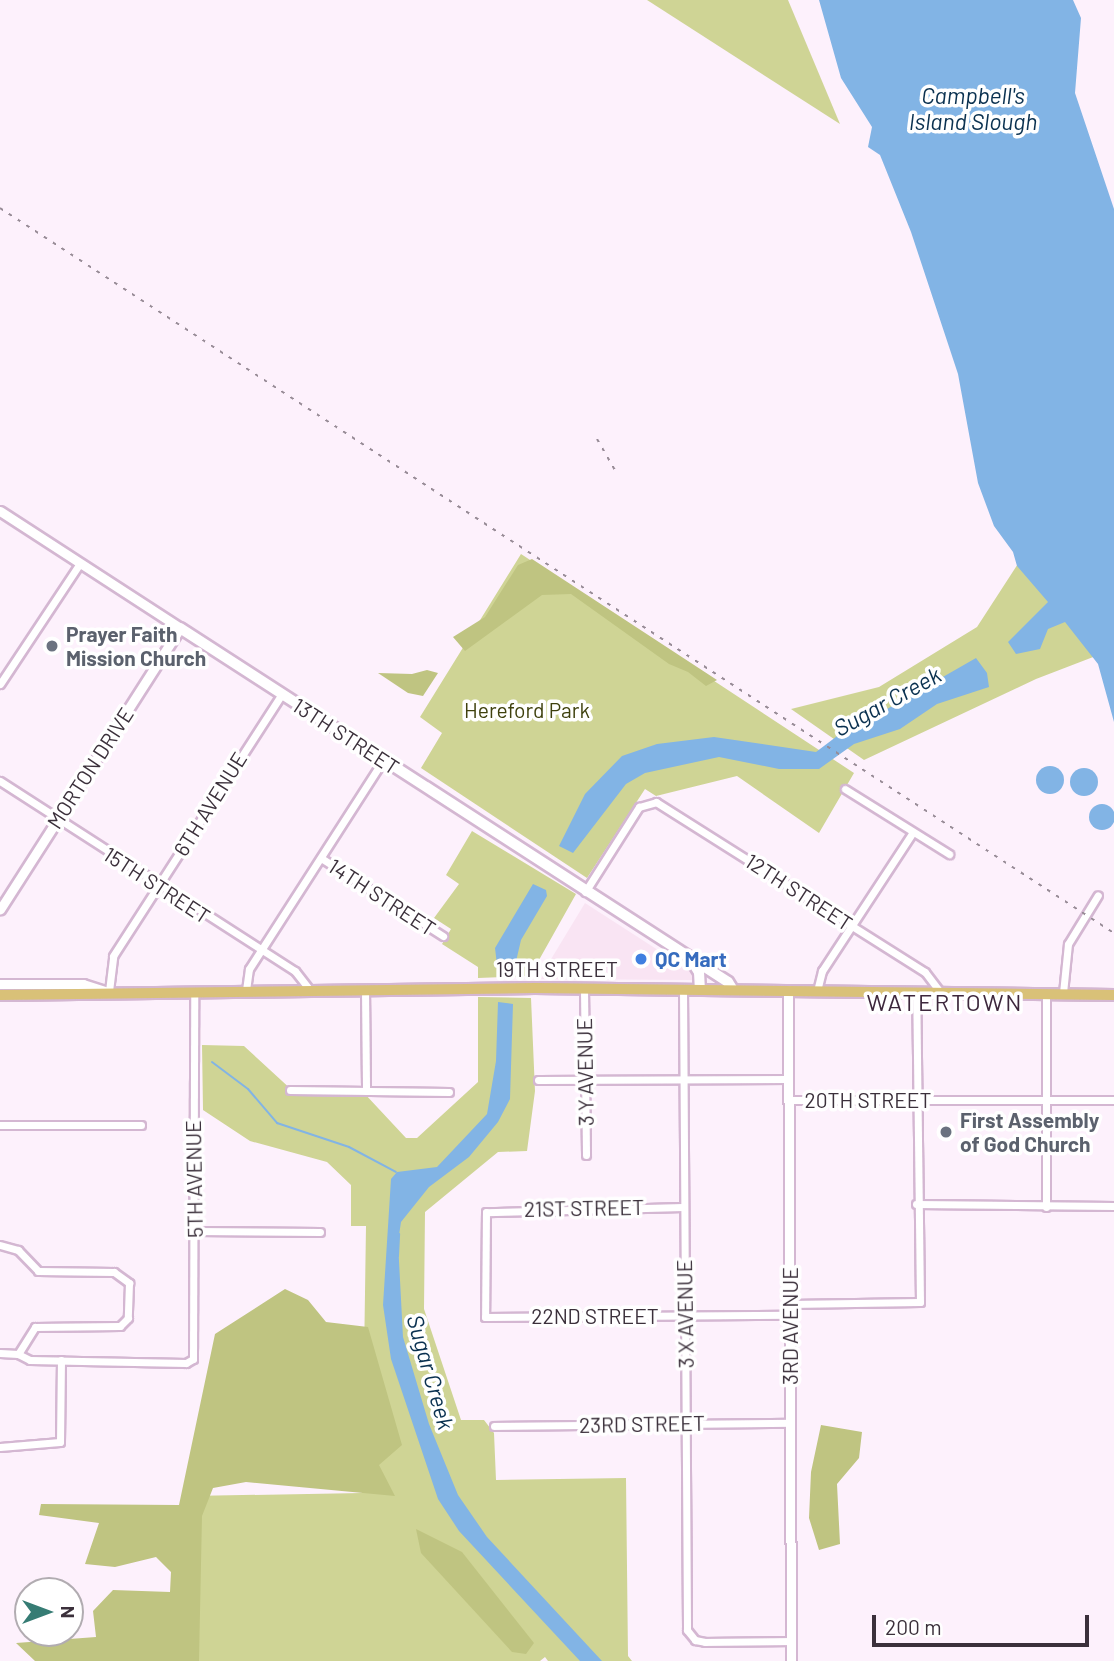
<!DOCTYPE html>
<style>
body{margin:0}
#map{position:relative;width:1114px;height:1661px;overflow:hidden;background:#fdf1fc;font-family:Barlow,sans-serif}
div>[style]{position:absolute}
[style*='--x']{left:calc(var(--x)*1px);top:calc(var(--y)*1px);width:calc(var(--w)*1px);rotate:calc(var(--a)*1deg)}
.commercial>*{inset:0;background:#f9e4f3}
.green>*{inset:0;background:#cfd495}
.forest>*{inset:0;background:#bfc481}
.water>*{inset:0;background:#82b4e5}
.round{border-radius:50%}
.stream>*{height:2px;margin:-1px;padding:0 1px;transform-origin:1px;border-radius:1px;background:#82b4e5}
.roads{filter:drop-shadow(2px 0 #d4b7d2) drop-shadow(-2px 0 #d4b7d2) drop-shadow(0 2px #d4b7d2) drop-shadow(0 -2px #d4b7d2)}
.minor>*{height:7px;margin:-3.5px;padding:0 3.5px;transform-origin:3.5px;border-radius:3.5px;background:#fff}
.tertiary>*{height:9px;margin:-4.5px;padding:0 4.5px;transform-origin:4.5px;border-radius:4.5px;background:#fff}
.secondary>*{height:10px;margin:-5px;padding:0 5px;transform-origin:5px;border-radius:5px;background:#fff}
.primary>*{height:10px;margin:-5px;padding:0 5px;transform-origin:5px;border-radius:5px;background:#d9c178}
.rail>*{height:2px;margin-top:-1px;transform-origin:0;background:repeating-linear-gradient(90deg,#978b96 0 3.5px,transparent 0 10.5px)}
.dots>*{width:19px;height:19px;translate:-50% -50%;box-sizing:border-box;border:4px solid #fff;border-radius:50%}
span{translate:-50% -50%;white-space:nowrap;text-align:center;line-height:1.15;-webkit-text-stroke:7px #fff;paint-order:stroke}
.worship-label{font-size:21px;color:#5b616d;font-weight:700}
.left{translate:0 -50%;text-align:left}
.park-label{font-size:21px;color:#3f410e}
.street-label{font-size:21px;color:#3b303b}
.shop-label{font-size:21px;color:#366cbe;font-weight:700}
.water-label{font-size:23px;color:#0a3150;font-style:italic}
.quarter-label{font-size:24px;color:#3d273c;letter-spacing:2px}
.north{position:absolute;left:14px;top:1577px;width:70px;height:70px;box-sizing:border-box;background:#fff;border:2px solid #b1acb1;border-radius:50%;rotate:90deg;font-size:19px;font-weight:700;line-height:28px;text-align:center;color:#3b303b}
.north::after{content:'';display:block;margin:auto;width:24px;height:32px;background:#367c74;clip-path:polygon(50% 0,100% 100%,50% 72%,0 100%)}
.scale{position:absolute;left:872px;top:1615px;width:217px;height:32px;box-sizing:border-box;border:4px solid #3b303b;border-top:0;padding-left:9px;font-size:21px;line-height:24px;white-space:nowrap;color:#3b303b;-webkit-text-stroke:5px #fff;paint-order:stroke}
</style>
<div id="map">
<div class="commercial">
<div style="clip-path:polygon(585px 903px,692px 972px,692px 980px,539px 979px)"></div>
</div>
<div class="green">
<div style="clip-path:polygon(647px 0,788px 0,840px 124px)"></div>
<div style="clip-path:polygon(1032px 542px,1101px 654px,1036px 679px,864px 760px,791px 709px,879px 687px,977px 627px)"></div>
<div style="clip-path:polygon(521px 554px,854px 773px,819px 833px,737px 776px,656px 796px,645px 789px,587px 878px,421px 768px,442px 733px,420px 717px)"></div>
<div style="clip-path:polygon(472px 831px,576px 894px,530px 976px,478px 978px,478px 967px,442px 944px,451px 929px,434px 918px,459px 884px,446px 875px)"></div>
<div style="clip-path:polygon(478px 997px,531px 998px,535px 1091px,527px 1151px,498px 1152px,425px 1212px,424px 1309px,461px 1420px,484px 1420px,494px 1433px,496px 1480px,626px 1478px,628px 1656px,632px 1661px,548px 1661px,545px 1657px,540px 1661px,190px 1661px,190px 1496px,362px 1493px,366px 1226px,351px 1226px,351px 1185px,327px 1162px,250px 1141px,203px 1110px,202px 1045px,244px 1046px,294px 1092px,364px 1093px,406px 1138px,417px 1138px,478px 1082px)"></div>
</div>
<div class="forest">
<div style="clip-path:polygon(532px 559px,717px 680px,706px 686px,688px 672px,669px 664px,571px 594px,542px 595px,465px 651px,453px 637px,485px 617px,518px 565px)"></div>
<div style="clip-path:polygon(427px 670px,438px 673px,423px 696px,408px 693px,378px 673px,412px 674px)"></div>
<div style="clip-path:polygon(285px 1289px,308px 1300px,326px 1322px,368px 1327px,402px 1445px,379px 1465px,395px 1496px,246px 1482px,213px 1488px,202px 1516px,199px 1661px,35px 1661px,16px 1643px,96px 1637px,93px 1611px,113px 1590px,170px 1592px,171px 1572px,156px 1557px,115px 1567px,85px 1564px,99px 1523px,39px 1515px,41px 1504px,179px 1505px,215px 1334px)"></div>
<div style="clip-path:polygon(821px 1425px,862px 1432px,859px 1458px,837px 1484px,840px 1544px,819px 1550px,809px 1518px,811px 1472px)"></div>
<div style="clip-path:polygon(416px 1529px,462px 1552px,534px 1643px,526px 1654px,512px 1652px,421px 1553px)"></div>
</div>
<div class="water">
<div style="clip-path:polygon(819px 0,1073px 0,1081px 18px,1075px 93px,1114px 209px,1114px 722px,1098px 664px,1065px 622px,1048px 629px,1040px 649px,1016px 654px,1008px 642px,1048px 602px,1017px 566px,1013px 552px,994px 526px,978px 483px,958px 374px,911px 232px,880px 155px,868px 147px,872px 127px,841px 78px)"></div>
<div style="clip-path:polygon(976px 658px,987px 673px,989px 687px,937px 704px,900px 729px,854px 744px,819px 769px,779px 769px,719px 757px,645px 773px,626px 784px,573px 853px,559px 846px,585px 794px,622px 756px,657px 744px,714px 737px,816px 752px,865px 715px,880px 713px)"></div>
<div class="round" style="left:1036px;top:766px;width:28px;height:28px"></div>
<div class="round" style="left:1070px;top:768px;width:28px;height:28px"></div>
<div class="round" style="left:1089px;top:804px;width:26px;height:26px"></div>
<div style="clip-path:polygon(533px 884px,546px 890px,547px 896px,521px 940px,514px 970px,498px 973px,495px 948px)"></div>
<div style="clip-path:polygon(498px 1002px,513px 1004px,510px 1099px,498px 1122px,469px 1157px,429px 1187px,401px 1222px,398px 1242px,403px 1337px,429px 1424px,458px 1495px,487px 1537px,602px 1661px,580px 1661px,459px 1531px,438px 1499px,391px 1359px,383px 1305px,391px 1179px,397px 1172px,437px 1167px,487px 1114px,496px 1061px)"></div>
</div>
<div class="stream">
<div style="--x:212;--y:1062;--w:45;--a:36.9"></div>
<div style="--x:248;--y:1089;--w:45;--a:49.5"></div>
<div style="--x:277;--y:1123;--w:76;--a:18.4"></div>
<div style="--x:349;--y:1147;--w:53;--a:28"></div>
<div style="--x:398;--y:1256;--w:22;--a:-87"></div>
</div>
<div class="roads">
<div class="minor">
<div style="--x:0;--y:684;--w:145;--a:-56.5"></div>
<div style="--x:0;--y:781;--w:351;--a:32.8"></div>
<div style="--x:295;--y:971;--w:24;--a:52"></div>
<div style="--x:845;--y:789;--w:123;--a:32"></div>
<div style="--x:321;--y:858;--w:145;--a:32.6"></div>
<div style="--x:585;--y:892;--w:101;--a:-57.6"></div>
<div style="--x:639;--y:807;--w:18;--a:-16"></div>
<div style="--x:656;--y:802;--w:318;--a:32.3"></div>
<div style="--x:925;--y:972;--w:25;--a:53"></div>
<div style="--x:584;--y:989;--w:166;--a:89.3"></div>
<div style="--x:683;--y:989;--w:641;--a:89.64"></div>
<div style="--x:687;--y:1630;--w:13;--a:51"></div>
<div style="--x:695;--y:1640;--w:10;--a:11"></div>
<div style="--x:705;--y:1642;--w:86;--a:-0.7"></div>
<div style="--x:246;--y:990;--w:21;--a:-82"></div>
<div style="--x:249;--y:969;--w:248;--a:-57.3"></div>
<div style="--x:365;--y:990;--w:101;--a:89.4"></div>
<div style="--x:109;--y:991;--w:35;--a:-83"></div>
<div style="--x:113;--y:956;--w:312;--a:-57.2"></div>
<div style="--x:817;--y:991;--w:21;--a:-76"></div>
<div style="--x:822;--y:971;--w:166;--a:-56.8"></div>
<div style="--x:1063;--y:993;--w:49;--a:-84.2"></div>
<div style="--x:1068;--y:944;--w:57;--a:-58.5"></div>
<div style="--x:538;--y:1080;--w:251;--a:-0.2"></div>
<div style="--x:290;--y:1090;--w:159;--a:0.7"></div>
<div style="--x:789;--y:1100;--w:325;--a:0"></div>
<div style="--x:0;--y:1125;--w:141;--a:0"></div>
<div style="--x:916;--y:1204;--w:198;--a:0.6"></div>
<div style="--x:683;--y:1207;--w:197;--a:178.5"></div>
<div style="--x:486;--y:1212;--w:105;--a:90.5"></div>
<div style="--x:485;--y:1317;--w:305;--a:-0.4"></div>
<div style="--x:1046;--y:1207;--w:214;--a:-90"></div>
<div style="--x:196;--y:1231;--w:124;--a:0.5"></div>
<div style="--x:0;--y:1245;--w:19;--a:16"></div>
<div style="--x:18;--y:1250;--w:29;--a:46"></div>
<div style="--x:38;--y:1271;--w:76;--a:0.8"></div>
<div style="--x:114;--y:1272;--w:19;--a:36"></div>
<div style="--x:129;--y:1283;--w:35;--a:92"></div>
<div style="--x:128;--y:1318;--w:11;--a:135"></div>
<div style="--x:120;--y:1326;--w:85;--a:179.3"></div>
<div style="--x:35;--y:1327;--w:32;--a:122"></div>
<div style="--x:790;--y:1304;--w:130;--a:-0.9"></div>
<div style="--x:920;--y:1302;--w:310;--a:-90.7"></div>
<div style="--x:0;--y:1353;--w:18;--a:3"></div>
<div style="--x:18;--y:1354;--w:13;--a:27"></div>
<div style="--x:30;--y:1360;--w:156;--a:1.1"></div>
<div style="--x:186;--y:1363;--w:8;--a:-30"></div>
<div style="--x:193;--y:1359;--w:368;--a:-89.8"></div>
<div style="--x:494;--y:1426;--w:296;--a:-0.6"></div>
<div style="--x:0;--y:1447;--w:60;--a:-4.8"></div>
<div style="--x:60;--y:1442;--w:82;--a:-89.3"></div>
</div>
<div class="tertiary">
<div style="--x:0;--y:511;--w:215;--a:33"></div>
<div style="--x:180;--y:628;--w:334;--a:122.6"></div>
<div style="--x:0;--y:984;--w:83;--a:0"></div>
<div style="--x:83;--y:984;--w:23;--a:18"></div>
<div style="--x:788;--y:990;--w:671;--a:89.74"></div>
</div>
<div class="secondary">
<div style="--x:180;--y:628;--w:652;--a:32.86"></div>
<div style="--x:728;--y:982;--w:9;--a:58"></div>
<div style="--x:692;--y:961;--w:13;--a:58"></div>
<div style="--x:699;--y:972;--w:17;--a:87"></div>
</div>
<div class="primary">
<div style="--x:0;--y:995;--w:535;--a:-0.75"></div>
<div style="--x:535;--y:988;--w:579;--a:0.69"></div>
</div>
</div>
<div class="rail">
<div style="--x:0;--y:208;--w:1329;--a:33.06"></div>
<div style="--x:597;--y:439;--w:39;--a:60"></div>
</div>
<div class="dots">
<div style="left:52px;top:646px;background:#6b7280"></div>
<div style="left:641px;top:959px;background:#3f7fe0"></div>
<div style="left:946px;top:1132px;background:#6b7280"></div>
</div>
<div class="worship-label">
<span class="left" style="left:66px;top:646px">Prayer Faith<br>Mission Church</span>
<span class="left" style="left:960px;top:1132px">First Assembly<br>of God Church</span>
</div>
<div class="park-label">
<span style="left:527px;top:710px">Hereford Park</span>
</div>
<div class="street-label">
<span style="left:346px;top:736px;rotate:33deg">13TH STREET</span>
<span style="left:90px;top:768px;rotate:-57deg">MORTON DRIVE</span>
<span style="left:210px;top:804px;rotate:-58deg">6TH AVENUE</span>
<span style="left:157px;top:885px;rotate:33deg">15TH STREET</span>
<span style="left:799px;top:892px;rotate:33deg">12TH STREET</span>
<span style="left:382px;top:897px;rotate:33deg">14TH STREET</span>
<span style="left:557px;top:969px">19TH STREET</span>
<span style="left:585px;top:1072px;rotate:-91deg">3 Y AVENUE</span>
<span style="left:868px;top:1100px">20TH STREET</span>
<span style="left:194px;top:1179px;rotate:-91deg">5TH AVENUE</span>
<span style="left:584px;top:1208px;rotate:-1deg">21ST STREET</span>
<span style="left:685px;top:1314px;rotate:-91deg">3 X AVENUE</span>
<span style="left:595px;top:1316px">22ND STREET</span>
<span style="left:790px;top:1326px;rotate:-90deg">3RD AVENUE</span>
<span style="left:642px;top:1424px;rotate:-1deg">23RD STREET</span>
</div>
<div class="shop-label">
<span class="left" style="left:655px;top:959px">QC Mart</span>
</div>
<div class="water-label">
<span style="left:973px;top:108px">Campbell's<br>Island Slough</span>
<span style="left:887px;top:701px;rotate:-29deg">Sugar Creek</span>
<span style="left:431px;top:1372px;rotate:74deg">Sugar Creek</span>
</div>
<div class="quarter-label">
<span style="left:945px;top:1002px">WATERTOWN</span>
</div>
<div class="north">N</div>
<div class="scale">200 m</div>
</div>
